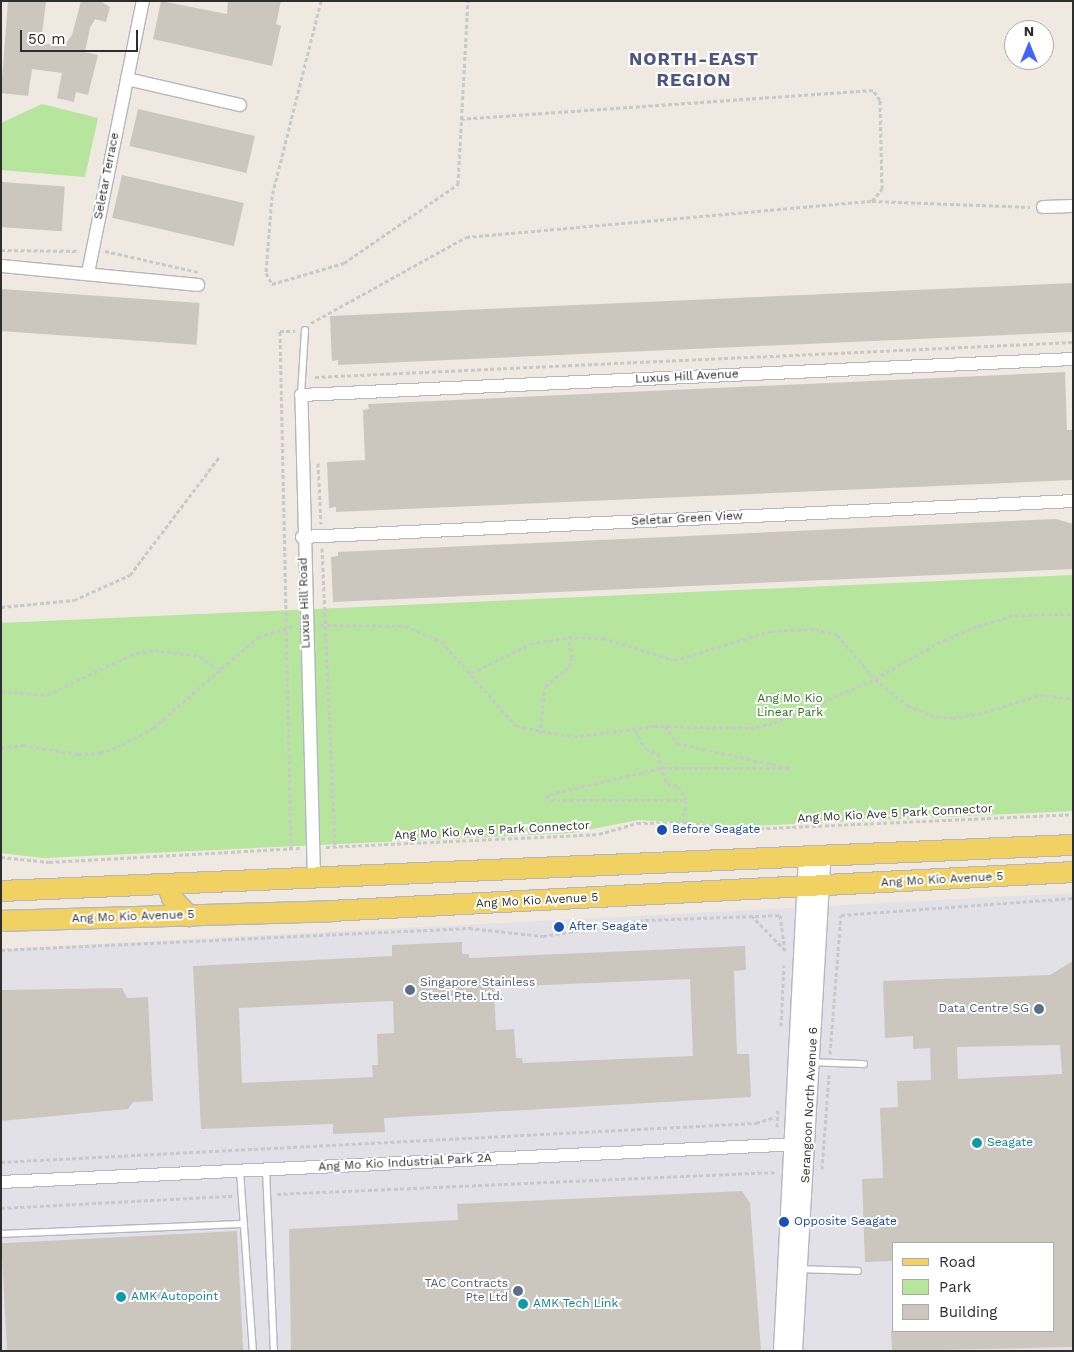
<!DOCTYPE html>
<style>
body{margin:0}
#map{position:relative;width:1074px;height:1352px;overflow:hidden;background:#efe9e1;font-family:"Work Sans",sans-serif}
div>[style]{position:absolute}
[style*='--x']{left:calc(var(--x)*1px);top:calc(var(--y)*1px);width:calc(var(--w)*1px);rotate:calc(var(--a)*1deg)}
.industrial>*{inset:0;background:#e3e1e8}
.green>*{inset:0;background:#b6e59e}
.building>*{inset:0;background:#cbc7bf;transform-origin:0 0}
.path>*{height:3px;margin-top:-1.5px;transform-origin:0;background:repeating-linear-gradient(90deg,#c9c9c9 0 4px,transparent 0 6.5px)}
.roads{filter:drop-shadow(1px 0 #b4b7c1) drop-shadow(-1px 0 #b4b7c1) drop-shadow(0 1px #b4b7c1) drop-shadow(0 -1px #b4b7c1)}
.service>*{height:6px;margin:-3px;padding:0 3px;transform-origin:3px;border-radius:3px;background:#fff}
.minor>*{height:12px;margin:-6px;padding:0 6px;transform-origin:6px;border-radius:6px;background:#fff}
.tertiary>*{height:16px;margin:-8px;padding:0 8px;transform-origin:8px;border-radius:8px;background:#fff}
.primary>*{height:20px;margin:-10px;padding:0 10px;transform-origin:10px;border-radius:10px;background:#f2d163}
.dots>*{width:14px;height:14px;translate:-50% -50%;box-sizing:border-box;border:2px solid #fff;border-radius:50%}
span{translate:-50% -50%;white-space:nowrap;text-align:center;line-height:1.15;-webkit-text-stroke:4px #fff;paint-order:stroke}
.street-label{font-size:12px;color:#2e2e2e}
.park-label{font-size:12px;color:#2c6e1b}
.transit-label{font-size:12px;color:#164399}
.left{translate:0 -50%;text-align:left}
.service-label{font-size:12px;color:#4e5e75}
.right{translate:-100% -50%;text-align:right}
.culture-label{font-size:12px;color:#0d838f}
.district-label{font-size:18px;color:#4d5680;font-weight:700;letter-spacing:1px}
.frame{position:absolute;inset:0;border:2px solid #2e2e2e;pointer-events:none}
.legend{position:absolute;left:892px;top:1242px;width:162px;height:90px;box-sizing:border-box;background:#fff;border:1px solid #ababab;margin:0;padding:6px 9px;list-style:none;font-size:15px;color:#2e2e2e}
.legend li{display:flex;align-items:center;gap:10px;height:25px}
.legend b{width:25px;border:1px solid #ababab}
.north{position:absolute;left:1004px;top:20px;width:50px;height:50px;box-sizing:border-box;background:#fff;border:1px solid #ababab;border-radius:50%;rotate:0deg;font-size:14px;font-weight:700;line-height:20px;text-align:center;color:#2e2e2e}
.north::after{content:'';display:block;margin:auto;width:18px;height:22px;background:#4264fb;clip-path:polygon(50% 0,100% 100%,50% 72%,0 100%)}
.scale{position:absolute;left:20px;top:30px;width:118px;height:22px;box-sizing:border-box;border:2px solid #2e2e2e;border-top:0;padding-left:6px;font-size:15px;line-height:18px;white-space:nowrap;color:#2e2e2e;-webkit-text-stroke:4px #fff;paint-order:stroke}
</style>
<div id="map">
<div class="industrial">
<div style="clip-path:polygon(evenodd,1073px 893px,1073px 1351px,1px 1351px,1px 949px,1073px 893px,893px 1243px,1053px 1243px,1053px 1331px,893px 1331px,893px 1243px)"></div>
</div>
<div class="green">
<div style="clip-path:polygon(42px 104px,98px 118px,85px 177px,1px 170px,1px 123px)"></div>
<div style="clip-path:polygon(1073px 575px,1073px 811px,749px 826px,638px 820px,572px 833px,43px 858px,1px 853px,1px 623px)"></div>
</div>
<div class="building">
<div style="clip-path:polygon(8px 1px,46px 1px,41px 43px,64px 46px,72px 35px,81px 1px,100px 1px,110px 7px,106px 22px,95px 19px,90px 28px,85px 52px,98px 55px,88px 95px,76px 92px,74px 102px,57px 98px,62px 73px,32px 69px,28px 96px,1px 93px)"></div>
<div style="clip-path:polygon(161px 1px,227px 14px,228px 1px,281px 1px,276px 24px,281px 26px,272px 66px,153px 39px)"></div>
<div style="left:138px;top:109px;width:120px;height:38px;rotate:13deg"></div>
<div style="left:122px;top:175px;width:125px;height:44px;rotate:13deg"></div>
<div style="left:1px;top:182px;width:64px;height:45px;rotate:4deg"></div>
<div style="clip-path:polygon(1073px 283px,1073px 332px,338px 365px,338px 360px,332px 361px,330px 316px)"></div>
<div style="left:1px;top:289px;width:199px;height:42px;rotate:4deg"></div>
<div style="clip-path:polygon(1065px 372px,1067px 430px,1073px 430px,1073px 480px,336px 512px,336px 507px,329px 508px,327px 462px,365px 460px,363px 410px,369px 409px,368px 404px)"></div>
<div style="clip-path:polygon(1056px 519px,1073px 524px,1073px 569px,333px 602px,331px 557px,338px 556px,338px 552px)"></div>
<div style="clip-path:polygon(evenodd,462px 942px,462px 954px,469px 954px,469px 958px,745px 946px,746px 970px,734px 971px,737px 1054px,749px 1054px,751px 1097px,384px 1118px,385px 1132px,333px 1134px,333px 1124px,201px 1129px,193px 966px,392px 956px,392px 945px,462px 942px,690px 979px,693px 1056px,523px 1063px,522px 1058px,516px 1058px,514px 1029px,496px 1030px,494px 987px,690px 979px,462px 942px,393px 1001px,394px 1033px,377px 1034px,378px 1065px,372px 1065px,373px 1077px,242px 1083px,239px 1008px,393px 1001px)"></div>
<div style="clip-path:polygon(evenodd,1073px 961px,1073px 1347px,892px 1351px,891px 1331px,1053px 1331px,1053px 1243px,893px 1243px,893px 1261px,865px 1262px,862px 1179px,883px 1178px,880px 1108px,898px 1107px,897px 1081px,931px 1080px,930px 1048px,913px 1049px,913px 1036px,885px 1038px,883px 981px,1050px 975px,1073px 961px,1060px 1045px,1062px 1074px,958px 1079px,957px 1047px,1060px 1045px)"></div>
<div style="clip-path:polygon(122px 988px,127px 998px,148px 997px,153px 1101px,133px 1102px,128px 1109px,1px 1121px,1px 990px)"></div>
<div style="clip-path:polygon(742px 1191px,750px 1203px,761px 1351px,291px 1351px,289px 1229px,458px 1220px,457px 1204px)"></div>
<div style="left:237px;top:1231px;width:120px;height:236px;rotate:87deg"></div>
</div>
<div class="path">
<div style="--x:321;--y:1;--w:201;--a:104.1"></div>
<div style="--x:272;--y:196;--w:77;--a:94.5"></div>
<div style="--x:266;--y:273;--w:13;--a:61"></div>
<div style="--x:272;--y:284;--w:75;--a:-16.3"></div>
<div style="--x:344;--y:263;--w:139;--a:-34.7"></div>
<div style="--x:458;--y:184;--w:183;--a:-86.9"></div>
<div style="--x:872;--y:201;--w:158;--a:2.2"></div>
<div style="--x:1;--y:250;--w:78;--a:0.7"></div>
<div style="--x:105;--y:251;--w:95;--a:12.7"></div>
<div style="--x:311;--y:323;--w:177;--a:-29"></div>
<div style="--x:466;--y:237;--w:408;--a:-5.1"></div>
<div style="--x:872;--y:201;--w:16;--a:-50"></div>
<div style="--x:882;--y:189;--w:89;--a:-91.3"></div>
<div style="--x:880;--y:100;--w:12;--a:-125"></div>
<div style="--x:873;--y:90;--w:412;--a:176"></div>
<div style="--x:315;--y:377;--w:759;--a:-2.64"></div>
<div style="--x:318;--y:463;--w:61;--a:87.2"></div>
<div style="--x:322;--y:548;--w:299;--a:87.5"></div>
<div style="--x:1;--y:607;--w:73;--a:-5.5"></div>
<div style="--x:74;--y:600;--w:61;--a:-24.1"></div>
<div style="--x:130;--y:575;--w:149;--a:-52.9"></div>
<div style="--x:320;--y:625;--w:85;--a:0.7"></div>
<div style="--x:405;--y:626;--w:39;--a:23"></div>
<div style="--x:441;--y:641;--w:113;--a:48.6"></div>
<div style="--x:516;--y:726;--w:59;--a:10.7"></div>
<div style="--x:574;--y:737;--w:81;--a:-7.8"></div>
<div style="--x:654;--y:726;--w:96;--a:1.2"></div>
<div style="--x:750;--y:728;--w:25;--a:-12"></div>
<div style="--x:774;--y:723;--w:110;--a:-23.5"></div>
<div style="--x:875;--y:679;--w:72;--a:-30.1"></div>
<div style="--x:937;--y:643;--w:44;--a:-22.5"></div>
<div style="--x:978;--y:626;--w:39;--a:-17"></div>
<div style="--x:1015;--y:615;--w:58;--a:-1"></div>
<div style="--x:471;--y:673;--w:66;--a:-26.2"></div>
<div style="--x:530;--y:644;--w:39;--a:-10"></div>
<div style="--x:568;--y:637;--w:35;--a:2"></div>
<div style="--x:603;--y:638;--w:74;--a:17.2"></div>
<div style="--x:674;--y:660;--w:101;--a:-16.6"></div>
<div style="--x:771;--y:631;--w:44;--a:-2.6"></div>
<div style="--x:815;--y:629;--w:23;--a:15"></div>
<div style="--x:837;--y:635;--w:58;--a:49.2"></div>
<div style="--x:875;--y:679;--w:41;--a:39.1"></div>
<div style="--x:907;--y:705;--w:25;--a:23"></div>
<div style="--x:930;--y:715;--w:22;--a:8"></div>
<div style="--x:952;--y:718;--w:26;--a:-9"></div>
<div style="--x:978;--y:714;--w:65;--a:-17"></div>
<div style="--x:1040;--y:695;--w:33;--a:7"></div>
<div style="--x:1;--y:691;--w:46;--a:5"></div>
<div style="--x:47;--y:695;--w:92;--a:-25.7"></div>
<div style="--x:130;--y:655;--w:25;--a:-12"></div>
<div style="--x:154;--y:650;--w:46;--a:7.4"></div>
<div style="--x:200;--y:656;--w:21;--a:37"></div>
<div style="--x:665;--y:726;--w:21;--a:55"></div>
<div style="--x:677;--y:743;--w:115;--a:12.6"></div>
<div style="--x:789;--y:768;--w:128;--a:180"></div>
<div style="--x:661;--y:768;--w:118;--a:166.8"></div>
<div style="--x:546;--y:795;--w:6;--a:51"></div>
<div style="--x:550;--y:800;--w:136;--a:0"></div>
<div style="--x:686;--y:800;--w:22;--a:98"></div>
<div style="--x:635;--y:730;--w:21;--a:62"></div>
<div style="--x:645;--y:749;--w:14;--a:17"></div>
<div style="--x:658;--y:753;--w:32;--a:74"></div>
<div style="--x:667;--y:784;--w:11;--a:10"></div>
<div style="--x:678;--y:786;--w:15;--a:58"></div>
<div style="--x:540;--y:734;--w:48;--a:-84.1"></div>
<div style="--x:545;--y:686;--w:31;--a:-38"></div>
<div style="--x:569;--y:667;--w:9;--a:-72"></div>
<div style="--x:572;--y:658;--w:21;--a:-101"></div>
<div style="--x:1;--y:748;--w:22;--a:-8"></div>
<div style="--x:23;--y:745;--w:56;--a:9.3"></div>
<div style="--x:78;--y:754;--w:22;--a:-3"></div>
<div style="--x:100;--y:753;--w:23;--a:-20"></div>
<div style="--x:122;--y:745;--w:35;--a:-29"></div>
<div style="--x:153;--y:728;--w:139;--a:-40.9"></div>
<div style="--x:258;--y:637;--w:38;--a:-17"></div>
<div style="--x:326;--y:847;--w:273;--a:-2.7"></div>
<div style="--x:599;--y:834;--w:40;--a:-16"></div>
<div style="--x:637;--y:823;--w:46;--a:-1.2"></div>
<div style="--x:683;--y:822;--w:64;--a:6.2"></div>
<div style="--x:747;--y:829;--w:326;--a:-2.6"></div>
<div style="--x:291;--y:849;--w:518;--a:-91.22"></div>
<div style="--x:280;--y:331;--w:15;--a:0"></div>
<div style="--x:1;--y:857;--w:48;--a:5.9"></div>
<div style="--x:49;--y:862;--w:251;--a:-3.2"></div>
<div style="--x:751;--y:915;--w:49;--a:45.8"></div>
<div style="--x:1;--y:950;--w:469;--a:-2.7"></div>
<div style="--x:469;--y:928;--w:74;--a:6.2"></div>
<div style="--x:543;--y:936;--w:103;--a:-8.9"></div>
<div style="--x:645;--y:920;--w:135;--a:-2.1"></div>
<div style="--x:780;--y:915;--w:36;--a:82"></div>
<div style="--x:781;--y:1026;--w:61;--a:-87.2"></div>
<div style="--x:830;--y:1054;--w:139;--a:-85.5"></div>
<div style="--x:841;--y:915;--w:233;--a:-4.2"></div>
<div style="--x:777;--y:1127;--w:18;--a:-87"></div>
<div style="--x:1;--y:1162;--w:756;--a:-2.96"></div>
<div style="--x:756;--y:1123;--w:20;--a:-18"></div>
<div style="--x:822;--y:1169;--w:96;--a:-85.8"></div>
<div style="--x:277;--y:1194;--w:500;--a:-2.52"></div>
<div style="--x:1;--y:1208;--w:232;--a:-3"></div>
</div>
<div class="roads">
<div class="service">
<div style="--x:301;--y:395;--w:65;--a:-86.5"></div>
<div style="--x:811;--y:1062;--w:53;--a:2.2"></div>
<div style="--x:266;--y:1170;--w:181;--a:87.5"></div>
<div style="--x:240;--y:1171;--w:180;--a:85.9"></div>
<div style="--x:1;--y:1234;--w:243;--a:-2.4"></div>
<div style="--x:799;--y:1269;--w:59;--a:1.9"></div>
</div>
<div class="minor">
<div style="--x:127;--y:79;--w:116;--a:13"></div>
<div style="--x:1043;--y:207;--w:30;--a:-2"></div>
<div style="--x:1;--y:266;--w:198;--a:5.5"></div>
<div style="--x:88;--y:273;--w:278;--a:-78.6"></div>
<div style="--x:302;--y:537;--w:772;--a:-2.67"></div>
<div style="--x:314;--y:877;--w:482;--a:-91.5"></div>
<div style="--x:301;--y:395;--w:773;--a:-2.67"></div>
<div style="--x:1;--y:1182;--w:800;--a:-2.72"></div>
</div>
<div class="tertiary">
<div style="--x:782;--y:1351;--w:493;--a:-87.1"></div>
<div style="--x:794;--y:1351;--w:494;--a:-86.7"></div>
</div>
<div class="primary">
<div style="--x:167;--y:884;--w:15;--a:70"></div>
<div style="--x:172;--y:898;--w:25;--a:47"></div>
<div style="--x:1;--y:891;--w:1073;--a:-2.46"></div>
<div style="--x:1;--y:921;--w:329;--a:-1.7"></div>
<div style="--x:330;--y:911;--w:744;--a:-3"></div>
</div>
</div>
<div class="dots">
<div style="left:662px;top:830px;background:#1a4fb4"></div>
<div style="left:559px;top:927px;background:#1a4fb4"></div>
<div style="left:410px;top:990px;background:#5c6f8a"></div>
<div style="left:1039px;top:1009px;background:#5c6f8a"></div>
<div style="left:977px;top:1143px;background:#0f9aa8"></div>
<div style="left:784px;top:1222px;background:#1a4fb4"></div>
<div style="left:518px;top:1291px;background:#5c6f8a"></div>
<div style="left:121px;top:1297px;background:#0f9aa8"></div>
<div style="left:523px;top:1304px;background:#0f9aa8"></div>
</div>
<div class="street-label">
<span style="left:107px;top:176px;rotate:-79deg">Seletar Terrace</span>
<span style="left:687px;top:377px;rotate:-3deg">Luxus Hill Avenue</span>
<span style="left:687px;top:519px;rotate:-3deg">Seletar Green View</span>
<span style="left:305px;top:603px;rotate:-92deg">Luxus Hill Road</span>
<span style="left:895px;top:814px;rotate:-3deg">Ang Mo Kio Ave 5 Park Connector</span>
<span style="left:492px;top:831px;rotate:-3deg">Ang Mo Kio Ave 5 Park Connector</span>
<span style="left:942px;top:880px;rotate:-3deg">Ang Mo Kio Avenue 5</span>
<span style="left:537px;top:901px;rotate:-3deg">Ang Mo Kio Avenue 5</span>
<span style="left:133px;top:917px;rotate:-2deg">Ang Mo Kio Avenue 5</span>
<span style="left:810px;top:1105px;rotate:-87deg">Serangoon North Avenue 6</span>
<span style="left:405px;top:1163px;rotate:-3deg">Ang Mo Kio Industrial Park 2A</span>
</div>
<div class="park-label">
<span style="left:790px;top:706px">Ang Mo Kio<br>Linear Park</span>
</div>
<div class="transit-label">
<span class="left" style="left:672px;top:830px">Before Seagate</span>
<span class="left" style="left:569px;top:927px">After Seagate</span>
<span class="left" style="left:794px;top:1222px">Opposite Seagate</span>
</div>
<div class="service-label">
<span class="left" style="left:420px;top:990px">Singapore Stainless<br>Steel Pte. Ltd.</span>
<span class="right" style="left:1029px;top:1009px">Data Centre SG</span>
<span class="right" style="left:508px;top:1291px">TAC Contracts<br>Pte Ltd</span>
</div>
<div class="culture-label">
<span class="left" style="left:987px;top:1143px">Seagate</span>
<span class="left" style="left:131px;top:1297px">AMK Autopoint</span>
<span class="left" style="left:533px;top:1304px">AMK Tech Link</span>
</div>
<div class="district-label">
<span style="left:694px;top:70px">NORTH-EAST<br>REGION</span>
</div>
<div class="frame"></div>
<ul class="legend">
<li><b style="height:6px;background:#f2d163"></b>Road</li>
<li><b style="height:14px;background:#b6e59e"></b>Park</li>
<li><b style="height:14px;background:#cbc7bf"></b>Building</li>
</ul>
<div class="north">N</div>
<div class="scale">50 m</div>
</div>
